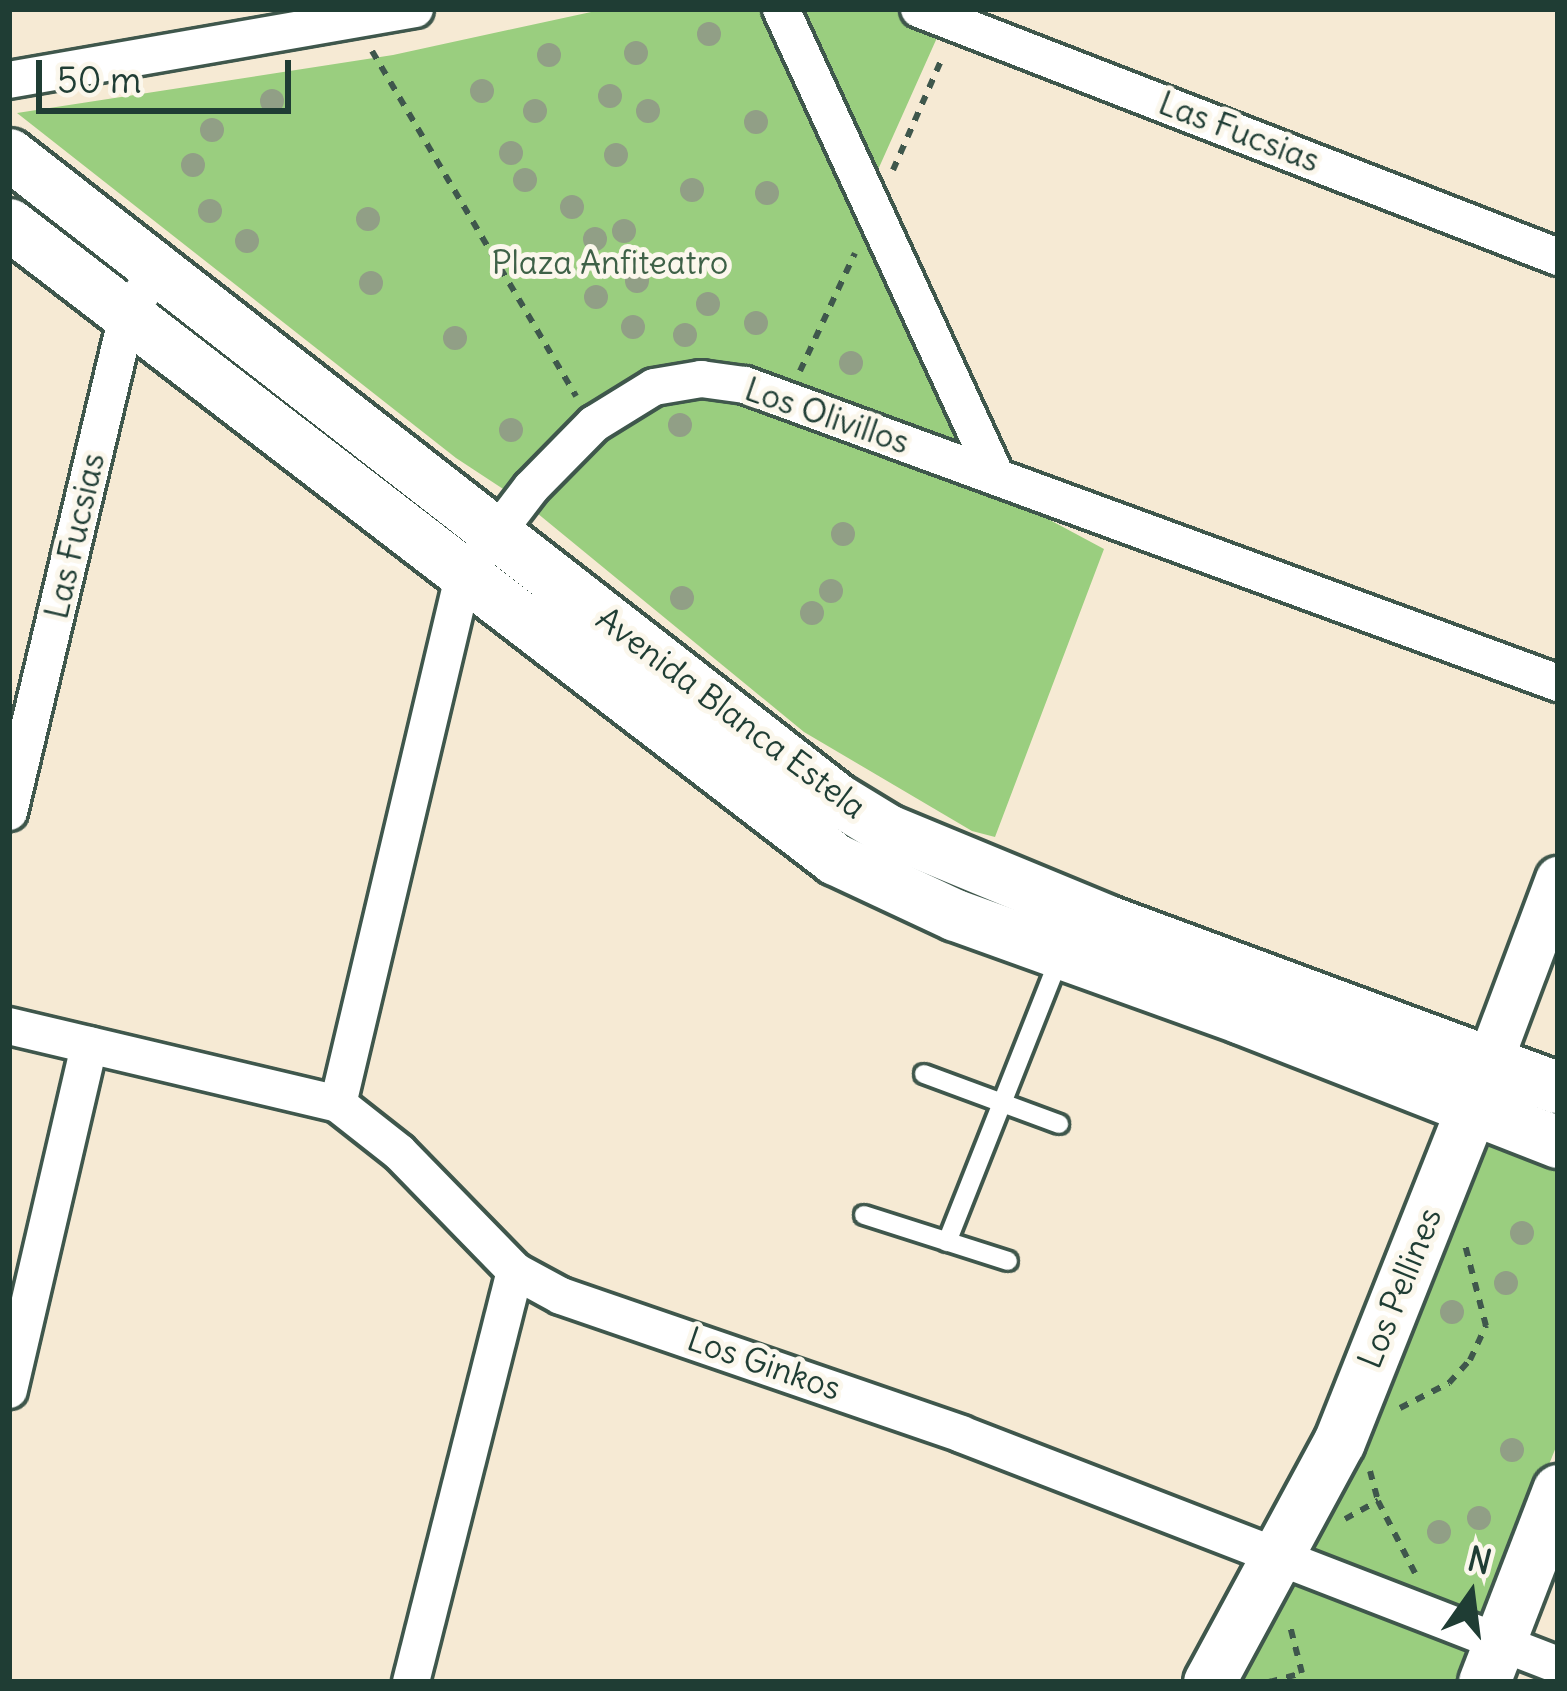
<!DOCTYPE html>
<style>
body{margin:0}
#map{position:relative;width:1567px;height:1691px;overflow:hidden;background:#f6ead4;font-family:Delius,sans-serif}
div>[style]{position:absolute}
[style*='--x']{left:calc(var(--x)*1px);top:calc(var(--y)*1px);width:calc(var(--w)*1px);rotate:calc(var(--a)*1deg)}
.green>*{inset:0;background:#9ace7f}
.path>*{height:6px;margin-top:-3px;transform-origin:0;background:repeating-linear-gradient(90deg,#3f574c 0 9px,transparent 0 18px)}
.roads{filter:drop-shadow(3px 0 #3f574c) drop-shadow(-3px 0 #3f574c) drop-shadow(0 3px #3f574c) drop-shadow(0 -3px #3f574c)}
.service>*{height:18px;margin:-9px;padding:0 9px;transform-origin:9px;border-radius:9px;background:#fff}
.minor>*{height:36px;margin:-18px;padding:0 18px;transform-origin:18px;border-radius:18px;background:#fff}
.tertiary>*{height:45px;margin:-22.5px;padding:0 22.5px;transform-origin:22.5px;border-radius:22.5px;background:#fff}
.secondary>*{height:51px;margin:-25.5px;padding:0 25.5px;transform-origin:25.5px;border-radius:25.5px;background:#fff}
.trees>*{width:24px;height:24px;margin:-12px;border-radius:50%;background:#919f86}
span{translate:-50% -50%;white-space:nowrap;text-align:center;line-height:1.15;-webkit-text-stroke:10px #fbf7ec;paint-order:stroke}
.street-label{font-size:33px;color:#1f3d34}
.park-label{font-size:33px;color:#3e6147}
.frame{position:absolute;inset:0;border:12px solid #1f3d34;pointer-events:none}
.north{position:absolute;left:1411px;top:1535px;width:120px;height:120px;-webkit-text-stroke:9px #fbf7ec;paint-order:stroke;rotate:14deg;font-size:33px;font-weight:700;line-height:48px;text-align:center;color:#1f3d34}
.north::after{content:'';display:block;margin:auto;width:42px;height:54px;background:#1f3d34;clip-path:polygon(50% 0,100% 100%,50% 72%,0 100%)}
.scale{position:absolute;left:36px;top:60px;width:255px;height:54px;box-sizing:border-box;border:6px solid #1f3d34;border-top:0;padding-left:15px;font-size:36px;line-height:42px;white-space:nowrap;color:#1f3d34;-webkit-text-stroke:9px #fbf7ec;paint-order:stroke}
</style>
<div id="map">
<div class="green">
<div style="clip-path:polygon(605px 9px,890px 9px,940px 31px,856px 219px,979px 482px,1104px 549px,995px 837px,972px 831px,804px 732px,526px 504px,456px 458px,17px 113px,393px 55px)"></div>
<div style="clip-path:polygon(1480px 1131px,1558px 1163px,1558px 1442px,1462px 1682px,1232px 1682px)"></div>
</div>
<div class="path">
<div style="--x:372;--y:51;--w:401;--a:59.4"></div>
<div style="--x:893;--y:170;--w:124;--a:-66.3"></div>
<div style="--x:800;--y:371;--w:130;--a:-65"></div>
<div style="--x:1400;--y:1408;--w:55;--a:-27"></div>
<div style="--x:1449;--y:1383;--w:31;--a:-48"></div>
<div style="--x:1470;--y:1360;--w:38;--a:-65"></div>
<div style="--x:1486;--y:1326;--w:84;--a:-104.5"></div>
<div style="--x:1370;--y:1471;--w:31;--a:75"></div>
<div style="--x:1378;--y:1501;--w:81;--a:62.8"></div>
<div style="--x:1345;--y:1519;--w:38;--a:-29"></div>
<div style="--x:1269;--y:1682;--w:34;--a:-15"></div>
<div style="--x:1302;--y:1673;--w:53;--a:-104.3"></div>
</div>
<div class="roads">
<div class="service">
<div style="--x:924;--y:1074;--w:144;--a:20.3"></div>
<div style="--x:864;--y:1215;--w:151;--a:17.7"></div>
<div style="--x:947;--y:1242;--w:308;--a:-68.4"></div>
</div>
<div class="minor">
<div style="--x:781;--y:9;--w:512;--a:65.29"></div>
<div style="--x:919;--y:9;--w:685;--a:21.21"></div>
<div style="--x:9;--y:80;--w:412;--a:-9.9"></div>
<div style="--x:9;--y:812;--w:510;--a:-76.62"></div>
<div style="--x:127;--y:316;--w:57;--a:-57.1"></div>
<div style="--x:9;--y:1026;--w:338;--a:13.3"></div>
<div style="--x:338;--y:1104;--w:78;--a:38.2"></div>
<div style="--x:399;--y:1152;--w:166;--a:45.7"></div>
<div style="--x:515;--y:1271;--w:52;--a:28.5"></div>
<div style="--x:561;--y:1296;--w:423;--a:19"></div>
<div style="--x:961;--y:1434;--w:640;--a:21.15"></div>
<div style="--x:338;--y:1104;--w:542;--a:-76.66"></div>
<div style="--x:463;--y:577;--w:112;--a:-52.6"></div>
<div style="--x:531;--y:488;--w:90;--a:-45.5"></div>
<div style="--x:594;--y:424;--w:70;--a:-31.7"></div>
<div style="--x:654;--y:387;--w:48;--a:-9.7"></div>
<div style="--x:701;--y:379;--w:44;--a:7.8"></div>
<div style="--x:745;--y:385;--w:866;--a:20.13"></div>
<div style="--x:9;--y:1390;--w:354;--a:-76.9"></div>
<div style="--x:411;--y:1682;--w:424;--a:-75.8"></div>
</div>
<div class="tertiary">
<div style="--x:1488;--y:1065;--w:199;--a:-69.4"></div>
</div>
<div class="secondary">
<div style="--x:9;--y:154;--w:1050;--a:37.92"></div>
<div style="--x:837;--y:799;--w:60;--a:31.3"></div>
<div style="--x:888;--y:830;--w:235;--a:22.5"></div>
<div style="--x:1105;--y:920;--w:483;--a:20.3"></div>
<div style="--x:9;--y:224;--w:1042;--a:37.55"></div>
<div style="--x:835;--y:859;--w:132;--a:25"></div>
<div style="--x:955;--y:915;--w:304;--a:19.8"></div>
<div style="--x:1241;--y:1018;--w:340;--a:21.4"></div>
<div style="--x:1209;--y:1682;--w:273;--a:-61.6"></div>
<div style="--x:1339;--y:1442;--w:393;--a:-68.3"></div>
<div style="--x:1484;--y:1682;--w:206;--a:-68.9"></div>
</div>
</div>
<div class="trees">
<div style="left:709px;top:34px"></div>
<div style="left:636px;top:53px"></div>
<div style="left:549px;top:55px"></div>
<div style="left:482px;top:91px"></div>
<div style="left:610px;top:96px"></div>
<div style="left:272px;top:101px"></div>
<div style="left:535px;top:111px"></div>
<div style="left:648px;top:111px"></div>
<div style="left:756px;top:122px"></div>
<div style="left:212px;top:130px"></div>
<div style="left:511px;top:153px"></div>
<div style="left:616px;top:155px"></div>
<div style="left:193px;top:165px"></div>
<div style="left:525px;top:180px"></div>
<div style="left:692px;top:190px"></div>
<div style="left:767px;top:193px"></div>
<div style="left:572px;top:207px"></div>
<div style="left:210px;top:211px"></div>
<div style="left:368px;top:219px"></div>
<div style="left:624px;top:231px"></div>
<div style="left:595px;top:239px"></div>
<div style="left:247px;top:241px"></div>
<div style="left:637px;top:281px"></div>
<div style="left:371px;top:283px"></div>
<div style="left:596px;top:297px"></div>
<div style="left:708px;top:304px"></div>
<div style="left:756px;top:323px"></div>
<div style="left:633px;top:327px"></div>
<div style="left:685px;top:335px"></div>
<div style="left:455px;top:338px"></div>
<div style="left:851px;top:363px"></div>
<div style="left:680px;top:425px"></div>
<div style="left:511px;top:430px"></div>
<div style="left:843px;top:534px"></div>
<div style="left:831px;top:591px"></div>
<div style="left:682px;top:598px"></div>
<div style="left:812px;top:613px"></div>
<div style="left:1522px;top:1233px"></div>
<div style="left:1506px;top:1283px"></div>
<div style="left:1452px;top:1312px"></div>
<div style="left:1512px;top:1450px"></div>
<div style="left:1479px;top:1518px"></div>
<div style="left:1439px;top:1532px"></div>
</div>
<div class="street-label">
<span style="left:1239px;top:132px;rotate:21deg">Las Fucsias</span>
<span style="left:827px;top:416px;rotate:19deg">Los Olivillos</span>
<span style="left:75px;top:536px;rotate:-77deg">Las Fucsias</span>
<span style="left:731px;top:713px;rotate:37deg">Avenida Blanca Estela</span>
<span style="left:1400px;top:1288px;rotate:-68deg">Los Pellines</span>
<span style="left:764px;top:1364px;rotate:19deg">Los Ginkos</span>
</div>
<div class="park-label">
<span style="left:610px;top:263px">Plaza Anfiteatro</span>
</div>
<div class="frame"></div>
<div class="north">N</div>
<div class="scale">50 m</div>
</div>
